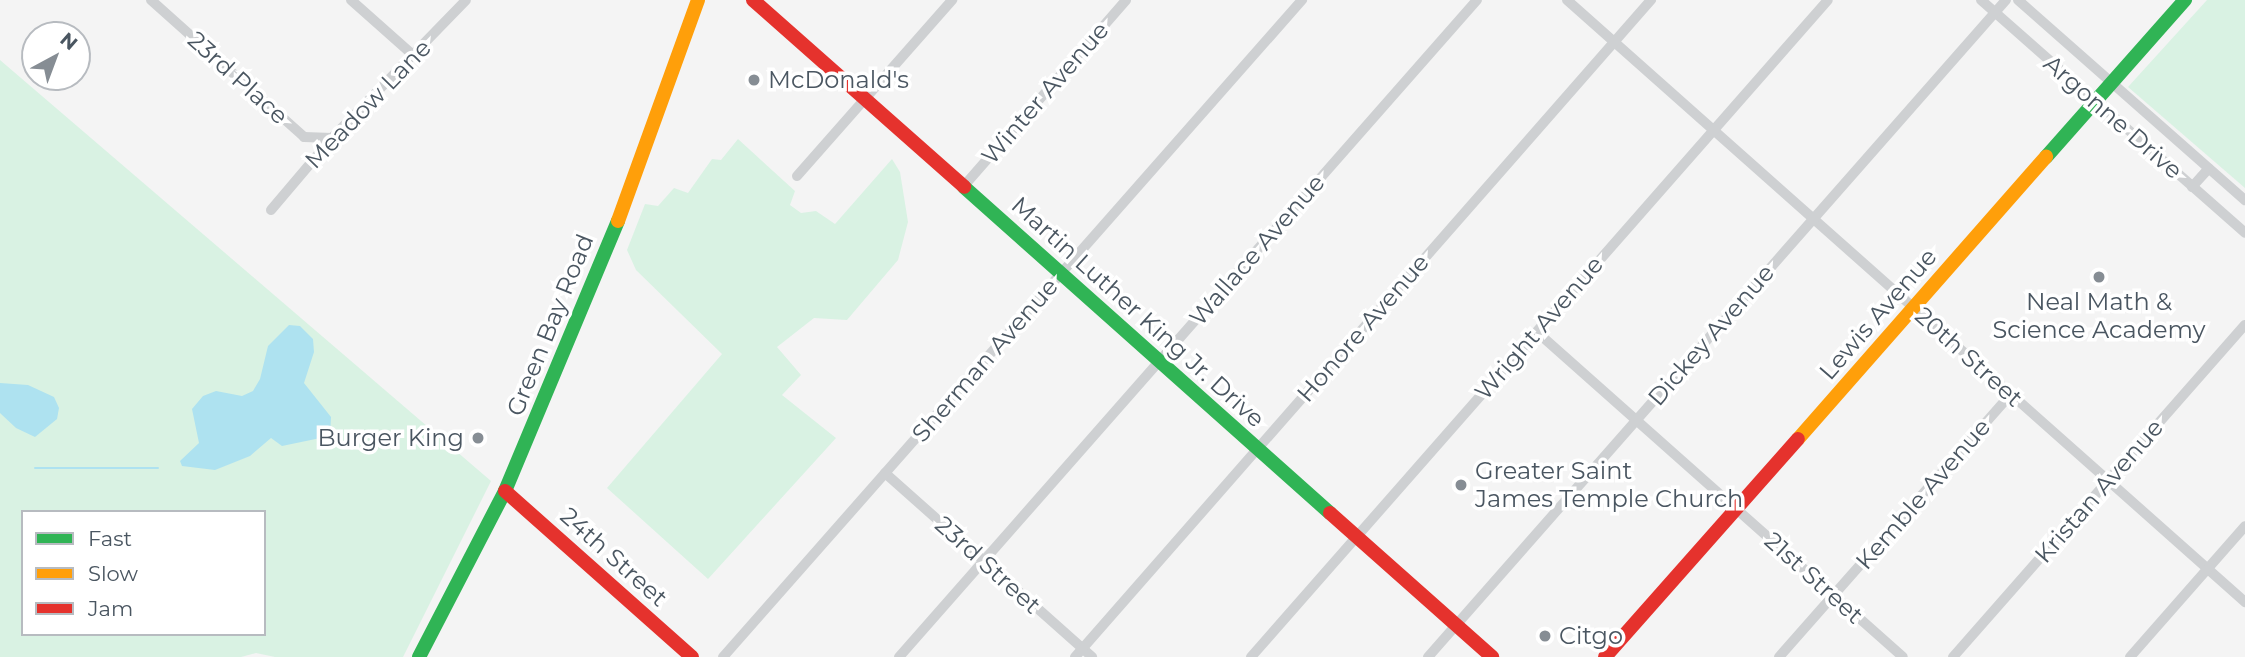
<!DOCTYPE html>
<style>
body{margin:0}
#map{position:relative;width:2245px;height:657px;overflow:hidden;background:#f4f4f4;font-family:Montserrat,sans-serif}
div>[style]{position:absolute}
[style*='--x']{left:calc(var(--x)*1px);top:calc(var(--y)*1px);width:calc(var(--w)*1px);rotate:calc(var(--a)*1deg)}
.green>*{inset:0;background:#d9f2e3}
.water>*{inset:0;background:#aee2f0}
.stream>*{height:2.5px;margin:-1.25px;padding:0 1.25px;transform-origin:1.25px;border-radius:1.25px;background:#aee2f0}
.street>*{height:10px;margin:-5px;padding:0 5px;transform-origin:5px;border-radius:5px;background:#ced0d2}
.fast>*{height:14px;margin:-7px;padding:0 7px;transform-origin:7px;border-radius:7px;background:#30b455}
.slow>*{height:14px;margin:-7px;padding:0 7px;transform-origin:7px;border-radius:7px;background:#ff9f0a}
.jam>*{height:14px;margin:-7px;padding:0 7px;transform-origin:7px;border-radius:7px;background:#e5322d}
.dots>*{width:19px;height:19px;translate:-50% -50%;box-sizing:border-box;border:4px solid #fff;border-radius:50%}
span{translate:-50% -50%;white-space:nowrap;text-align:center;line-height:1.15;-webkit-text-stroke:7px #fff;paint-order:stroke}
.street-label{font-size:24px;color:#4a5661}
.poi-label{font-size:24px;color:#4a5661}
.left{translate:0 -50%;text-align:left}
.right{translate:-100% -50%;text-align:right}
.legend{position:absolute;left:21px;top:510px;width:245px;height:126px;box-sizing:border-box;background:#fff;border:2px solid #b7bbc0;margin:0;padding:9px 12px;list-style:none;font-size:21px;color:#4a5661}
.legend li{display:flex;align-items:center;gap:14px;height:35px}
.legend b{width:35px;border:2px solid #b7bbc0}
.north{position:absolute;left:21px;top:21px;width:70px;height:70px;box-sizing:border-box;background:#fff;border:2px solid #b7bbc0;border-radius:50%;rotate:41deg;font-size:19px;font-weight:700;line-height:28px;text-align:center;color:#4a5661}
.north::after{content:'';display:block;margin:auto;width:24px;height:32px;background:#868d94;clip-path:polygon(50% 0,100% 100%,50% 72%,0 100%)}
</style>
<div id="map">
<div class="green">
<div style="clip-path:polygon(2207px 0,2245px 0,2245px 188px,2128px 87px)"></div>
<div style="clip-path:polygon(evenodd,0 60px,491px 481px,403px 657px,275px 657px,256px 653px,241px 657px,0 657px,0 60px,23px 512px,264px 512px,264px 634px,23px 634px,23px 512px)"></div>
<div style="clip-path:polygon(738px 139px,795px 191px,790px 205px,801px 213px,816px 211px,835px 224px,892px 159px,900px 172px,908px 222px,898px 260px,847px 320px,814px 318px,777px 347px,801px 375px,782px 395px,836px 438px,708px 579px,607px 488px,722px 354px,636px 270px,627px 250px,645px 204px,658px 206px,674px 188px,688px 193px,712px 159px,721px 160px)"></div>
</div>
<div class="water">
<div style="clip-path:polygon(289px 325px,300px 326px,313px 339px,314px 352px,304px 383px,331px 417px,330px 436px,282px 446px,271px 438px,250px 456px,215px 470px,182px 466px,180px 461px,199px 443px,192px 409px,203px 396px,216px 391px,242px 396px,253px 391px,260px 379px,268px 346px)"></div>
<div style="clip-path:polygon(0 383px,28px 385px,54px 397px,59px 408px,57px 419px,35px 437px,16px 428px,0 413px)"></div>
</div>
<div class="stream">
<div style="--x:35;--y:468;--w:123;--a:0"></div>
</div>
<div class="street">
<div style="--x:151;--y:0;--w:205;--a:41.8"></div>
<div style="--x:304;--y:137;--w:28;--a:2"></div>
<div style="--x:351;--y:0;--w:84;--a:41.6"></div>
<div style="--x:1567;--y:0;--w:907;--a:41.6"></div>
<div style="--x:1981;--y:0;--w:352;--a:41.4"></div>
<div style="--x:2018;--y:0;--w:303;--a:41.4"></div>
<div style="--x:797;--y:176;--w:235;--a:-48.6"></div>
<div style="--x:963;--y:187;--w:248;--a:-48.9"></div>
<div style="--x:2192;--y:187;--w:25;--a:-48"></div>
<div style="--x:271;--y:210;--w:94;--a:-49.7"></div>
<div style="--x:332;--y:138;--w:192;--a:-45.8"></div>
<div style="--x:1537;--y:332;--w:489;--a:41.6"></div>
<div style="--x:885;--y:473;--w:277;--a:41.6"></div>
<div style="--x:723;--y:657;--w:876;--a:-48.61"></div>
<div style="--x:899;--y:657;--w:875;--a:-48.66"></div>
<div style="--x:1075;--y:657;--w:874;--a:-48.76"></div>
<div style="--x:1251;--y:657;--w:874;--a:-48.71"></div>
<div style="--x:1428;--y:657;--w:875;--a:-48.66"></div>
<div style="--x:1779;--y:657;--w:351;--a:-48.6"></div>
<div style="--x:1953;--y:657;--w:442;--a:-48.7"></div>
<div style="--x:2130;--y:657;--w:174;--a:-48.7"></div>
</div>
<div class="fast">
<div style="--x:2046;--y:157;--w:210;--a:-48.5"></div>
<div style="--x:964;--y:187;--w:490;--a:41.7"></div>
<div style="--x:419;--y:657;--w:187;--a:-62.6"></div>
<div style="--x:505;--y:491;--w:293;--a:-67.3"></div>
</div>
<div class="slow">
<div style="--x:618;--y:221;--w:235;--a:-70.1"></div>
<div style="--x:1798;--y:439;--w:376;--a:-48.7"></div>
</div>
<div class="jam">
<div style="--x:753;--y:0;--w:282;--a:41.5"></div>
<div style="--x:505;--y:491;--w:250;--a:41.6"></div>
<div style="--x:1330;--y:513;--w:217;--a:41.6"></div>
<div style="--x:1605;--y:657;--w:291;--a:-48.5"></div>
</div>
<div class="dots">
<div style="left:754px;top:80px;background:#868d94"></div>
<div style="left:2099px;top:277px;background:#868d94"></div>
<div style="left:478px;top:438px;background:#868d94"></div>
<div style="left:1461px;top:485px;background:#868d94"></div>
<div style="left:1545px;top:636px;background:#868d94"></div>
</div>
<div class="street-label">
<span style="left:238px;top:78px;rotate:42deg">23rd Place</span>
<span style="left:1045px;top:93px;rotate:-49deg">Winter Avenue</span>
<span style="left:368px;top:104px;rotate:-46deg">Meadow Lane</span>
<span style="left:2113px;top:117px;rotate:41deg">Argonne Drive</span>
<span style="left:1257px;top:250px;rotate:-49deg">Wallace Avenue</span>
<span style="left:1138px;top:312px;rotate:42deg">Martin Luther King Jr. Drive</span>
<span style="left:1878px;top:314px;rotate:-49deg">Lewis Avenue</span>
<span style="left:550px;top:325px;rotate:-68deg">Green Bay Road</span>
<span style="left:1363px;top:328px;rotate:-49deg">Honore Avenue</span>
<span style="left:1539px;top:328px;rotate:-49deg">Wright Avenue</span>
<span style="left:1711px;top:335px;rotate:-49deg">Dickey Avenue</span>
<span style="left:1969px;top:357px;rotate:42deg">20th Street</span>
<span style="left:985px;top:360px;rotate:-49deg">Sherman Avenue</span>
<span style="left:2099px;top:491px;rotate:-49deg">Kristan Avenue</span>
<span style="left:1923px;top:494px;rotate:-49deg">Kemble Avenue</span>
<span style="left:614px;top:557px;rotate:42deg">24th Street</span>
<span style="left:988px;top:565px;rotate:42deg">23rd Street</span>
<span style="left:1814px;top:578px;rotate:42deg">21st Street</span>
</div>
<div class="poi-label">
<span class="left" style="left:768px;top:80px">McDonald's</span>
<span style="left:2099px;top:316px">Neal Math &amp;<br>Science Academy</span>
<span class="right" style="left:464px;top:438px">Burger King</span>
<span class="left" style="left:1475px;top:485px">Greater Saint<br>James Temple Church</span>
<span class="left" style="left:1559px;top:636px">Citgo</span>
</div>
<ul class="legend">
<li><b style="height:9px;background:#30b455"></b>Fast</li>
<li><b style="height:9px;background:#ff9f0a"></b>Slow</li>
<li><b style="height:9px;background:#e5322d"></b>Jam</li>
</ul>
<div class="north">N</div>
</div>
